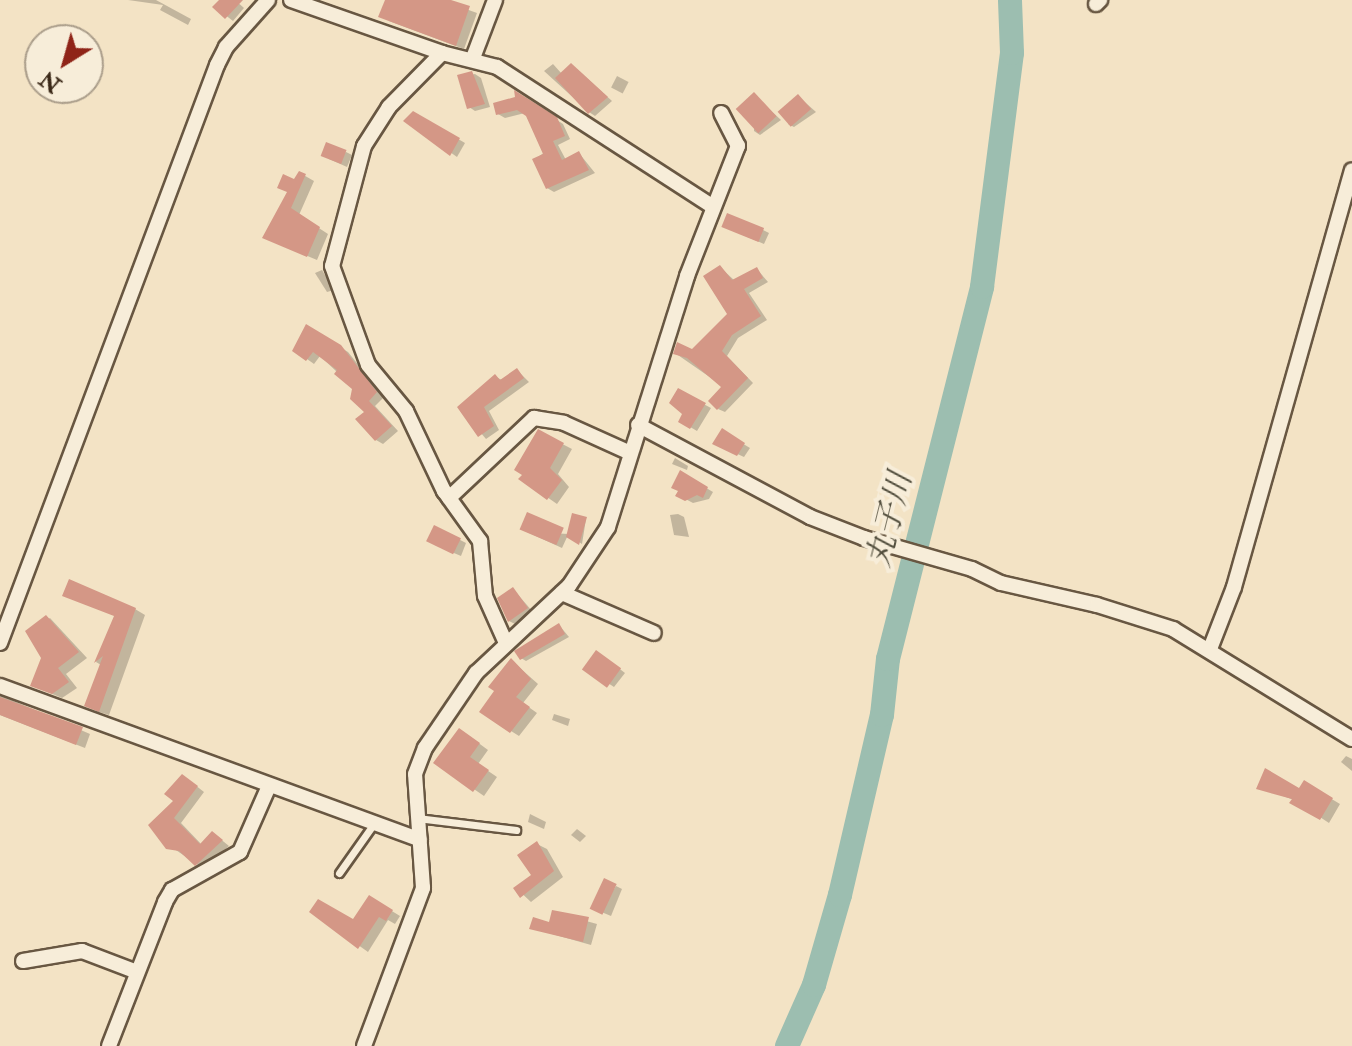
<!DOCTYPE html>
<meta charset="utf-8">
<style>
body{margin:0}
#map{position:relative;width:1352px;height:1046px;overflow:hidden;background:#f3e3c5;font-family:"IM FELL Double Pica","Noto Serif JP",serif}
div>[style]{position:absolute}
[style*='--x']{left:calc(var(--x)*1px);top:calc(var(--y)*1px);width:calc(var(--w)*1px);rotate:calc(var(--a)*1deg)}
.shadow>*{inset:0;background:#0003;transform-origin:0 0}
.river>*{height:24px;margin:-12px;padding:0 12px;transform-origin:12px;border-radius:12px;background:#9cbeb0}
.building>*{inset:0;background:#d49786;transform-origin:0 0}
.roads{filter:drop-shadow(2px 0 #685742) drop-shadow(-2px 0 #685742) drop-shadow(0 2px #685742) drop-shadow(0 -2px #685742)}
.service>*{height:7px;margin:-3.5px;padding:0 3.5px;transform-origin:3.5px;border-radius:3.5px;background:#f7edd9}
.minor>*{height:14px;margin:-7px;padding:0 7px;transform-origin:7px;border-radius:7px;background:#f7edd9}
span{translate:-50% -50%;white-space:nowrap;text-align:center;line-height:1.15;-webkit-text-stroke:8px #f7edd9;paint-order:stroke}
.water-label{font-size:32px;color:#524e3d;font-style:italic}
.north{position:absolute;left:24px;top:24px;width:80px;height:80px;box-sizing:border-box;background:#f7edd9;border:2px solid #ab9e8b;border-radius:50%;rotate:217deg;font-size:22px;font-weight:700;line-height:32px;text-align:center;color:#3a2817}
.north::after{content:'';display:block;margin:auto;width:28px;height:36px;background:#8f2418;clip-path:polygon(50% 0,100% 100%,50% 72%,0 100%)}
</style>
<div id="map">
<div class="shadow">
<div style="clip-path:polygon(128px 0,156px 0,191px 19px,188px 25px,160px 10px,163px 5px)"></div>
<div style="clip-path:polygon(221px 0,235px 0,244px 8px,233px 21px,215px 7px)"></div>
<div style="clip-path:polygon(414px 0,441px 0,477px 13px,464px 49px,389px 21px)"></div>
<div style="clip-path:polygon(553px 64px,562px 74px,577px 69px,612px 101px,595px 116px,589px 112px,544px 71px)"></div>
<div style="clip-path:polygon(475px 74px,481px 78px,490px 107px,475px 111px,469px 107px,460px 77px)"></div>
<div style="left:617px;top:76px;width:13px;height:13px;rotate:27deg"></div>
<div style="clip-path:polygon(517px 94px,563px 124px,570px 139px,558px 145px,566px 160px,579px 153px,595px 173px,554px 192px,547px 188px,534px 160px,545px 152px,525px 113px,505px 118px,498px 114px,518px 99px)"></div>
<div style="clip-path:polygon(754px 95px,781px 120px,760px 135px,754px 131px)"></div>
<div style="clip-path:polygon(798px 96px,816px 112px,794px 127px,788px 124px)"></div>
<div style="clip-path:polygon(414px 113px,465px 143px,457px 157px,406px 121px)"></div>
<div style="clip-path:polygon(346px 152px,352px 155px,347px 167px,329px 159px)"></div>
<div style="clip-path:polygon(300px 173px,314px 181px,299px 215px,328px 234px,317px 260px,274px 242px)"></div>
<div style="clip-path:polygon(729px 229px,763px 230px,769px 233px,764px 244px)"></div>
<div style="clip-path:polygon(720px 267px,735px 281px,757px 269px,768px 282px,749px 293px,767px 320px,738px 338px,727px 356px,753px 383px,725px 412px,718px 409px,724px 387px,675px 353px,692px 351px,730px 314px)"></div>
<div style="clip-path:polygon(322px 270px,334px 290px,327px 292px,315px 273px)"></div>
<div style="clip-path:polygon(307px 327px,348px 352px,384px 397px,375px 406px,398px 431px,383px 444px,376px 440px,354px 388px,320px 356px,314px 364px,307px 359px)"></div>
<div style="clip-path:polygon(517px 370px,529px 382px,489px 411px,499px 430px,486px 439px,459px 407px,496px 377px,502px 380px)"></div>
<div style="clip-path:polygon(679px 391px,711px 408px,697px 431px,680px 421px,685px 413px)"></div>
<div style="clip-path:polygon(722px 431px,750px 448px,744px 457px,720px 446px)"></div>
<div style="clip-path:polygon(539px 432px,572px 449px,558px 474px,569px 487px,557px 504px,521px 479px)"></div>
<div style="clip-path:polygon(675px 458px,688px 466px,687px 470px,672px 464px)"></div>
<div style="clip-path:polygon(681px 473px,713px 492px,709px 499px,693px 503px,678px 495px)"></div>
<div style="clip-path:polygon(678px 514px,684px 517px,689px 537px,674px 535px,670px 515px)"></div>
<div style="clip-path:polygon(586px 519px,582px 544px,568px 535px,562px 548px,527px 532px,569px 534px)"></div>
<div style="clip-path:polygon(435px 527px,466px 543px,461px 556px,435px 545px)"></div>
<div style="clip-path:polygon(513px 589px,533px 612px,515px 624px,509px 621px)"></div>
<div style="clip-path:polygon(135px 609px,145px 615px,109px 715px,96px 711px,101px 665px,96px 662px,116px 616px)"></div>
<div style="clip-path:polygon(50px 618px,87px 658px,66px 674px,77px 688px,62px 698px,33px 686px,43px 657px,27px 632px)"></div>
<div style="clip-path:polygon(559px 625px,569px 637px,526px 661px,521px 658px)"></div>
<div style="clip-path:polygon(603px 656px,625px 673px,614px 687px,585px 668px)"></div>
<div style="clip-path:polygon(511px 660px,538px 684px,523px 703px,537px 713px,519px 736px,511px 731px,496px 691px)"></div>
<div style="clip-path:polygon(0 695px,90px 734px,85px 748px,0 715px)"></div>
<div style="clip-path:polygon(554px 714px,570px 719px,568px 726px,552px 720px)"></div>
<div style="clip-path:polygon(469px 736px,488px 750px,478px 764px,497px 777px,484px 796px,436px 763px)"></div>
<div style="clip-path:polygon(1346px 756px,1352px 759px,1352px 771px,1341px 762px)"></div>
<div style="clip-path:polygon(1265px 770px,1300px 790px,1305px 783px,1340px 804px,1329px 823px,1294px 800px,1258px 787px)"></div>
<div style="clip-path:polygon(190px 781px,204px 792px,181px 823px,202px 845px,213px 833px,229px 846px,204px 869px,158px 838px)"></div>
<div style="clip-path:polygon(530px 814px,546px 822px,544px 829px,528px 822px)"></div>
<div style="clip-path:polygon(577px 829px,586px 836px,580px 842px,571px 835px)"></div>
<div style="clip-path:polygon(537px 844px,547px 849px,563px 877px,531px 902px,516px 888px,534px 876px)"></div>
<div style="clip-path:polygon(616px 886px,622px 889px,611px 916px,599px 911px)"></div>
<div style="clip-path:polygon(369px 897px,400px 916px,395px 924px,388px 920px,368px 952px,312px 912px,354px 922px)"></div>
<div style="clip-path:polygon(554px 912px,597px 924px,591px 945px,531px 928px,550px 924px)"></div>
</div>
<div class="river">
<div style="--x:787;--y:1046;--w:67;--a:-66.1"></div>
<div style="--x:814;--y:985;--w:94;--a:-73.9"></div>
<div style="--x:840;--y:895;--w:185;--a:-76.9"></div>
<div style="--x:882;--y:715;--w:56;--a:-83.9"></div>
<div style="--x:888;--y:659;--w:384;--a:-75.8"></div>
<div style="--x:982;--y:287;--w:236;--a:-82.7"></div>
<div style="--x:1012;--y:53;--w:53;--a:-92.2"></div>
</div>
<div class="building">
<div style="clip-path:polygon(219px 0,243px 0,225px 19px,212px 7px)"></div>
<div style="clip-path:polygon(385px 0,451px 0,470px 6px,456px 46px,378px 17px)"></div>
<div style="clip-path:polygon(571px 63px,608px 97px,588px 114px,555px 78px)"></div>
<div style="clip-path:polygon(472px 71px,485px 104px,467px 109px,457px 75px)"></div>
<div style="clip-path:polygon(514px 90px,557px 117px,565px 136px,553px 141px,562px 160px,579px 151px,589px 170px,546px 189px,532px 159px,543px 154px,526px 116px,517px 110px,496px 115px,493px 103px,515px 97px)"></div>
<div style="left:754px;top:92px;width:33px;height:25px;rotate:47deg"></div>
<div style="left:798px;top:94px;width:20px;height:27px;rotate:49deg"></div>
<div style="clip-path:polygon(413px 111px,460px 138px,450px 156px,403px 121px)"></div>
<div style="left:326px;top:142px;width:22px;height:15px;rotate:21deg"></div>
<div style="clip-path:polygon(299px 171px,306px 174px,291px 208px,320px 227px,307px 257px,262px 238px,287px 192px,277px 188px,283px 174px,294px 179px)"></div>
<div style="left:727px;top:213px;width:40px;height:15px;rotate:22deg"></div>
<div style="clip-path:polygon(720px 265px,732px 280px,757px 267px,763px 278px,744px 289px,761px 316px,732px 335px,722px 351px,748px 378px,717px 410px,708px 401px,721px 387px,687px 358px,673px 354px,677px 342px,692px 349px,727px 314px,703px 276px)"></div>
<div style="clip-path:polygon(306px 324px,341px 345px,377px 392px,369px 401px,392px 426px,375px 441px,355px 419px,364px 412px,350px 399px,352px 389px,334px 374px,337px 370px,313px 352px,306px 361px,292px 351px)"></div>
<div style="clip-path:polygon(517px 368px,524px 378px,484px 407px,494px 426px,478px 437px,457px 407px,495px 374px,500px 380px)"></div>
<div style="clip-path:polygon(678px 388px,706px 403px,690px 429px,678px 422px,682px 414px,669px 403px)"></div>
<div style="clip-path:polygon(722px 428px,745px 443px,737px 456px,712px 444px)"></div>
<div style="clip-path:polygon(538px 429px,564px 443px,550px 468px,562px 480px,547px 500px,518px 479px,522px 475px,514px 470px)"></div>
<div style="clip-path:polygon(680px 470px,708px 487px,703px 498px,697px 495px,685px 501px,675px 496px,678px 491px,671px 488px)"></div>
<div style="left:527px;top:512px;width:40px;height:19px;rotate:23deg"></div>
<div style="clip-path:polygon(572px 513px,587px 517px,579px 545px,566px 537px)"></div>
<div style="left:434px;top:525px;width:30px;height:18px;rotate:26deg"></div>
<div style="clip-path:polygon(69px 579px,136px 608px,99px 712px,84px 706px,103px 656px,94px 663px,114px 616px,62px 596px)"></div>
<div style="clip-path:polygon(513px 587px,528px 608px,508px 622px,497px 598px)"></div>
<div style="clip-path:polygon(46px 615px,79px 652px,58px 668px,69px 682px,52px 694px,30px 686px,41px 658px,25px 631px)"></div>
<div style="clip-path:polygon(559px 623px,565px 634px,520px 660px,514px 651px)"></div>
<div style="left:596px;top:650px;width:31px;height:24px;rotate:36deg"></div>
<div style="clip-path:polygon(511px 658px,531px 679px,516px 697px,530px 707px,510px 733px,479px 712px,494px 691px,488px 687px)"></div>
<div style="clip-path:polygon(0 697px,83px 727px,76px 745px,0 715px)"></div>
<div style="clip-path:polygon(459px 728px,480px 743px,470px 757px,489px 770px,473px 792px,433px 763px)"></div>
<div style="clip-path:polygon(1265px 768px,1299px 788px,1304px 780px,1333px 798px,1320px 820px,1289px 803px,1292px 799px,1256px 789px)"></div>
<div style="clip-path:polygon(182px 774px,198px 786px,174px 818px,200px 844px,212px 831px,223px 840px,195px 866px,179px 851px,166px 849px,148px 825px,173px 801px,164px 794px)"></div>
<div style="clip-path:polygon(537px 841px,554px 871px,520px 898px,513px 888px,531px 875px,517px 855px)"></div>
<div style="left:604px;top:878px;width:14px;height:34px;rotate:25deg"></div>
<div style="clip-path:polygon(369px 895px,393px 910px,386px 921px,379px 917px,358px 949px,309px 912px,318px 899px,353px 919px)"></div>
<div style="clip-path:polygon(552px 910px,589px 917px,583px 942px,529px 929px,533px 917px,549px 922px)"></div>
</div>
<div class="roads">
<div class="service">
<div style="--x:417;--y:818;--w:100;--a:6.9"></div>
<div style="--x:339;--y:873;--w:59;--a:-54.7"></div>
</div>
<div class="minor">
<div style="--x:291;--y:0;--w:160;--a:19.3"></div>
<div style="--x:442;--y:53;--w:57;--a:14.3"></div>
<div style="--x:497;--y:67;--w:256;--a:32.9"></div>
<div style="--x:1096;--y:4;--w:6;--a:-45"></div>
<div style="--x:442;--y:53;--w:76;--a:134.5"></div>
<div style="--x:389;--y:107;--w:46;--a:122.7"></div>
<div style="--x:364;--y:146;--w:124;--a:104.9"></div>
<div style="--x:332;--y:266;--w:105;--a:70"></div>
<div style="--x:368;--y:365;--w:60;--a:50.4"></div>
<div style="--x:406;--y:411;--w:89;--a:64.6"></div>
<div style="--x:444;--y:491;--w:62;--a:54.2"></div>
<div style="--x:480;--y:541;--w:55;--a:84.8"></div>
<div style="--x:485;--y:596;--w:49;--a:66"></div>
<div style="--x:473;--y:58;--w:62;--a:-69.2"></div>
<div style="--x:638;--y:425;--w:195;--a:28.1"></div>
<div style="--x:810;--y:517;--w:58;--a:21.3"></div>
<div style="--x:864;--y:538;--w:112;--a:16"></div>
<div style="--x:972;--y:569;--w:32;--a:26"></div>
<div style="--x:1001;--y:583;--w:98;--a:12.9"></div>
<div style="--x:1097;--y:605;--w:80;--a:17.5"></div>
<div style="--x:1173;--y:629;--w:210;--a:31.6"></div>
<div style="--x:449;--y:498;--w:117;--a:-43.3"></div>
<div style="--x:534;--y:418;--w:30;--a:9"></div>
<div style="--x:564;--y:423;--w:72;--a:24.4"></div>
<div style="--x:562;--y:593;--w:100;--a:23.5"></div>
<div style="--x:0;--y:643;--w:617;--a:-69.42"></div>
<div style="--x:217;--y:65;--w:20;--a:-63"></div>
<div style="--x:226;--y:47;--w:63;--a:-48.2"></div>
<div style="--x:1210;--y:649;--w:66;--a:-68.8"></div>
<div style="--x:1234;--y:587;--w:433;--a:-74.2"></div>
<div style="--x:0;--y:686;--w:447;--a:20.1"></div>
<div style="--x:23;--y:961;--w:60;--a:-9.6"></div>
<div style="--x:82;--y:951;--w:59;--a:20.9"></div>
<div style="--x:109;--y:1046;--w:155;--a:-68.7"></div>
<div style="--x:165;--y:902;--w:14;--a:-60"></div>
<div style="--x:172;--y:890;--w:78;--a:-29.2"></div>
<div style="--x:240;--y:852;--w:72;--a:-66.3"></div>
<div style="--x:364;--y:1046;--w:169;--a:-69.5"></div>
<div style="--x:423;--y:888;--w:114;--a:-94"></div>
<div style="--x:415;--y:774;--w:28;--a:-69"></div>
<div style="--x:425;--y:748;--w:91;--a:-55.8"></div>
<div style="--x:476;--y:673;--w:127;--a:-43.1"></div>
<div style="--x:569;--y:586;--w:71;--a:-56.5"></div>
<div style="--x:608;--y:527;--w:263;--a:-72.5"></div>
<div style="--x:687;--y:276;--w:140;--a:-68.6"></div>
<div style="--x:738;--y:146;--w:37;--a:-117"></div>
</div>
</div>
<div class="water-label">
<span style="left:890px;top:520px;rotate:-76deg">丸子川</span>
</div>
<div class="north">N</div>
</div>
